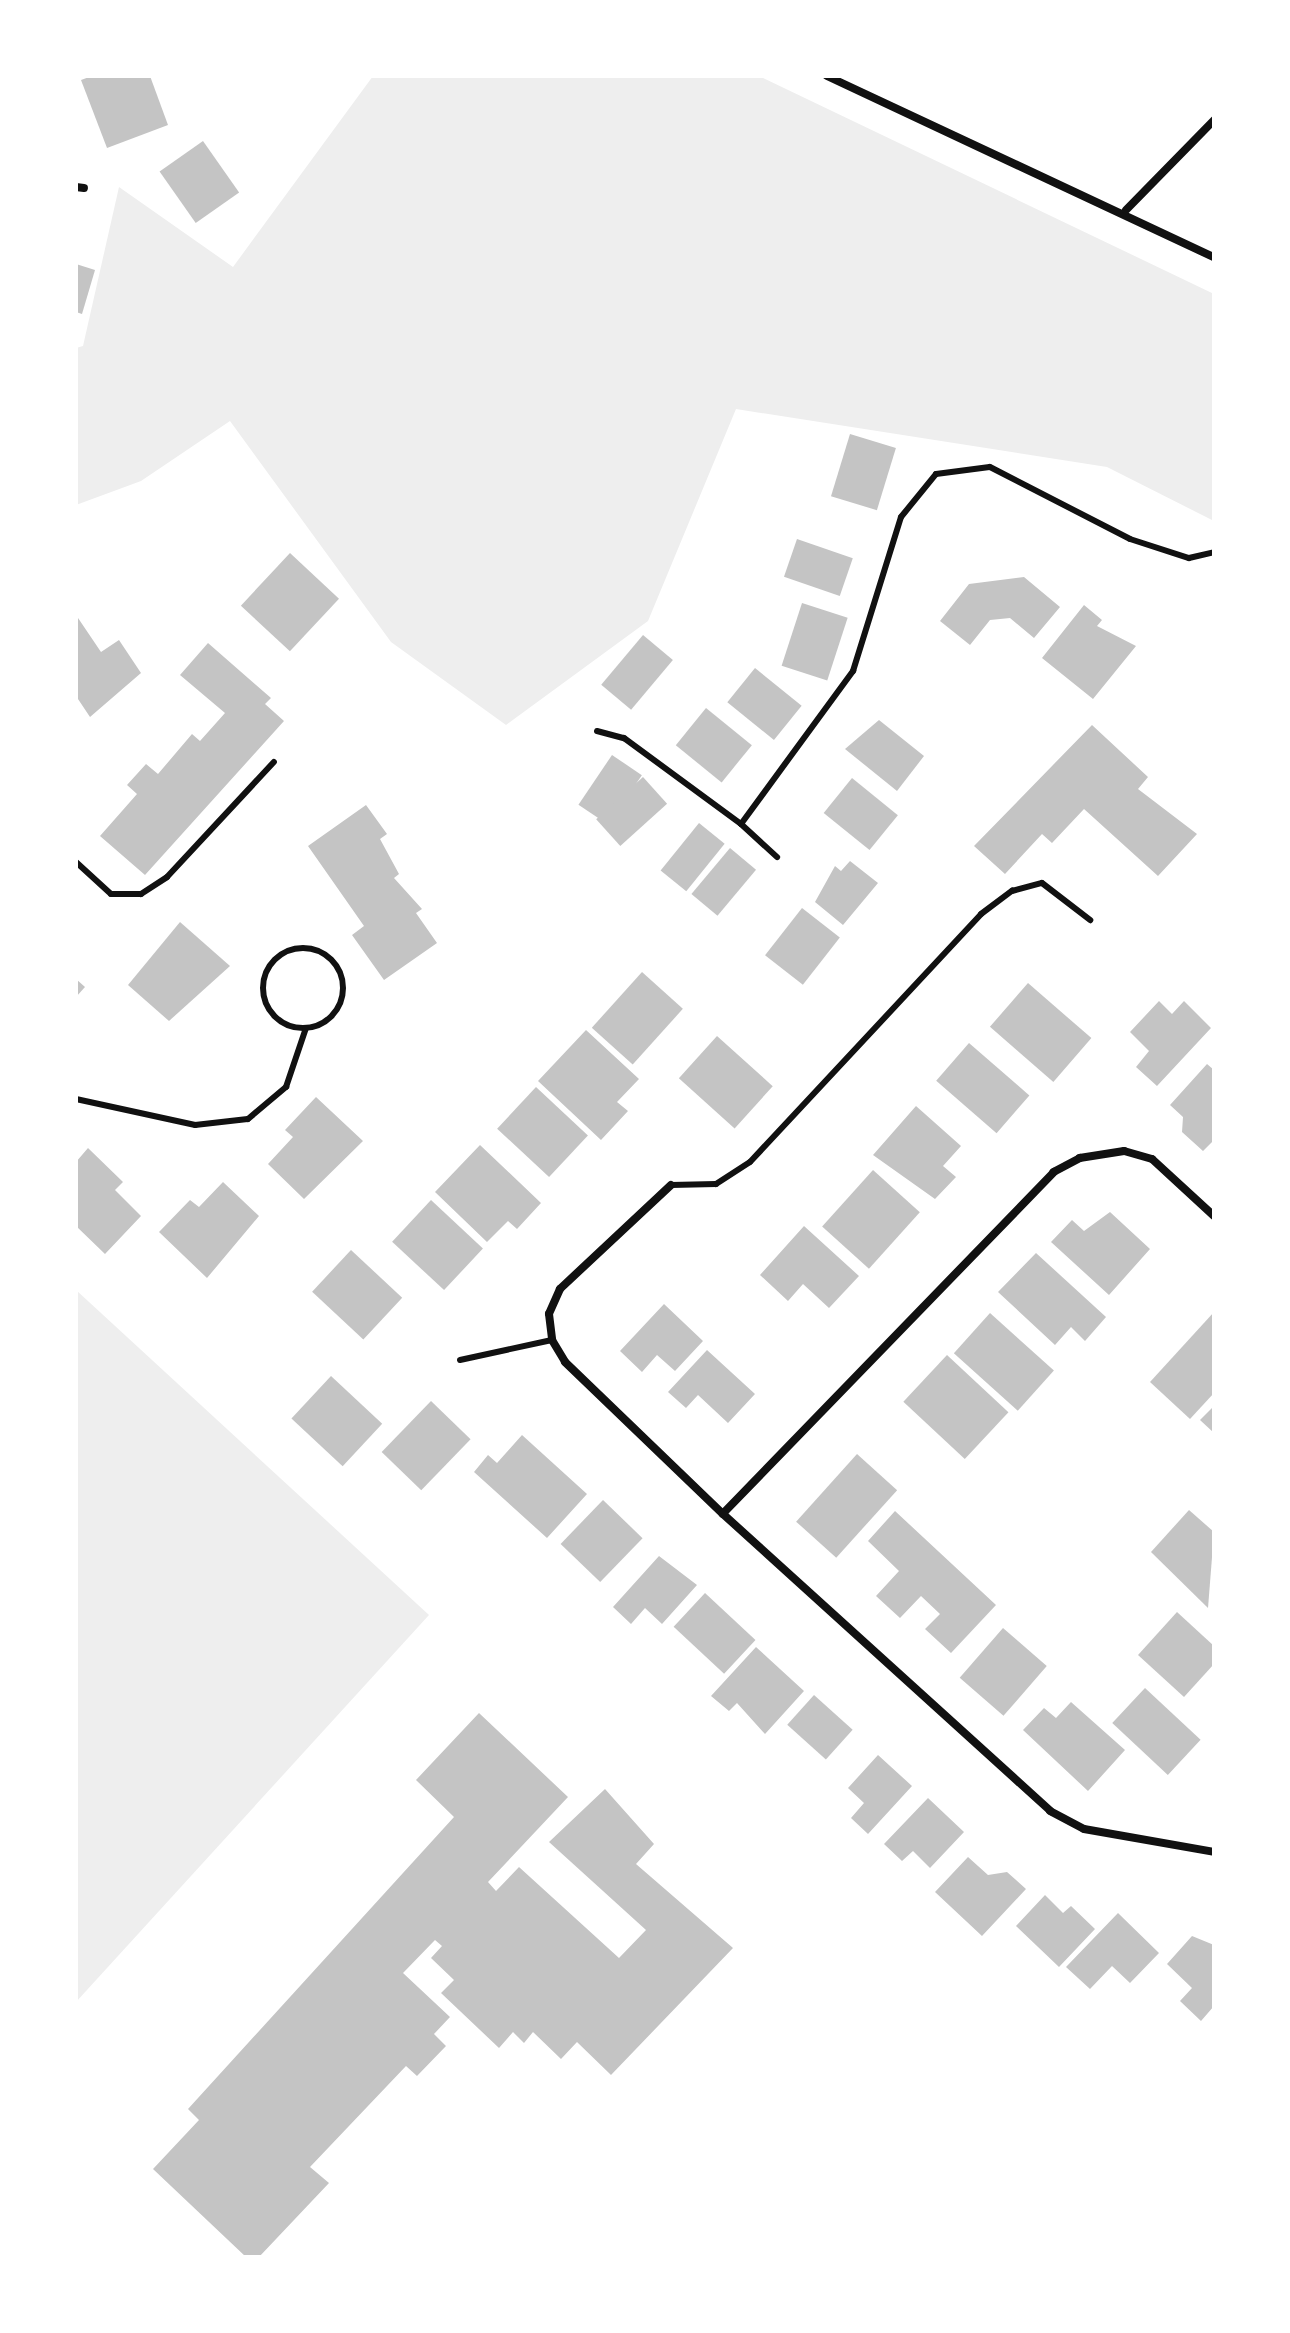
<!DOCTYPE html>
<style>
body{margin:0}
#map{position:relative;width:1290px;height:2333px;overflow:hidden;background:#fff;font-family:Rubik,sans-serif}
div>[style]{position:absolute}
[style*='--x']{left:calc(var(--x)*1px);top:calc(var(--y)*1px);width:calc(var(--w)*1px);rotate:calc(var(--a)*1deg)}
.green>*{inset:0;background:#eee}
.building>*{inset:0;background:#c4c4c4;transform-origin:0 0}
.service>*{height:6px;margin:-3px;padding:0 3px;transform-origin:3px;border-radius:3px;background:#111}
.service>.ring{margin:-3px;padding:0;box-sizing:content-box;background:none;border:6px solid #111;border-radius:50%}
.minor>*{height:8px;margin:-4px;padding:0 4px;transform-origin:4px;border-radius:4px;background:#111}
span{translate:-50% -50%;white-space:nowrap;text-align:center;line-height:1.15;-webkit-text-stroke:7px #fff;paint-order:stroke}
.frame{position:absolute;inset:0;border:78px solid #fff;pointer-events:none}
</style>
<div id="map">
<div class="green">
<div style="clip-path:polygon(373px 76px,759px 76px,1214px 294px,1214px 521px,1107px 467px,736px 409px,648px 621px,506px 725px,391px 642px,230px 421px,141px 481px,76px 505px,76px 348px,83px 346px,119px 187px,233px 267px)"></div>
<div style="clip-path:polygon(76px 1290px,429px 1615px,76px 2002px)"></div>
</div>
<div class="building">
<div style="clip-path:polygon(92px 76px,150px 76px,168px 125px,107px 148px,81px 80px)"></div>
<div style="left:203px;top:141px;width:63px;height:53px;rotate:55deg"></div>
<div style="clip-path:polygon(76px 264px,95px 270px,82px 314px,76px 312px)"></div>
<div style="left:850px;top:434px;width:48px;height:65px;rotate:17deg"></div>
<div style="left:797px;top:539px;width:59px;height:40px;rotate:19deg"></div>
<div style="left:290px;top:553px;width:67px;height:72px;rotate:43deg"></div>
<div style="clip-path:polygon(1024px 577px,1060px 607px,1034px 638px,1010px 618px,990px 620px,970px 645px,940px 621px,969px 584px)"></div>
<div style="left:802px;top:603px;width:48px;height:66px;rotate:18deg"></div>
<div style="clip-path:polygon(1084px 605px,1102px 620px,1097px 626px,1136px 646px,1093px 699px,1042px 658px)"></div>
<div style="clip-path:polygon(76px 615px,101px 652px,119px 640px,141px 673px,90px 717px,76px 696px)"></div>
<div style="left:643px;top:635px;width:39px;height:65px;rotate:40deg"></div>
<div style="clip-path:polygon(208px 643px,271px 698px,265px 704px,284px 721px,145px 875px,100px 836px,137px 794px,127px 785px,146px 764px,158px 774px,192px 734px,200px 741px,225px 713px,180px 675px)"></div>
<div style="left:755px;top:668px;width:60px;height:44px;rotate:39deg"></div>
<div style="left:706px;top:708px;width:59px;height:48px;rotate:39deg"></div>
<div style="clip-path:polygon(879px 720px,924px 756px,897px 791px,845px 749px)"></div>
<div style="clip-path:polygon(1092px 725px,1148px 777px,1138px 789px,1197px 834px,1158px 876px,1084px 809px,1052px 843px,1042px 834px,1005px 874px,974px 846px)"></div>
<div style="left:612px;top:755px;width:36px;height:60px;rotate:34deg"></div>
<div style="left:643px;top:777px;width:36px;height:63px;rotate:48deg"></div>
<div style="left:852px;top:778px;width:59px;height:45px;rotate:39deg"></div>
<div style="clip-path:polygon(366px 805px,387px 834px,380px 839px,399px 874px,394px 878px,422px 909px,416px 913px,437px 943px,384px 980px,352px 935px,364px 926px,308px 846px)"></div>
<div style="left:699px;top:823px;width:33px;height:61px;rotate:39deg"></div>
<div style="left:730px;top:848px;width:34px;height:60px;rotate:40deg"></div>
<div style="clip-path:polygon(850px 861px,878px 883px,843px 925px,815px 902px,835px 866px,841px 871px)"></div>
<div style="left:802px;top:908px;width:48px;height:60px;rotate:38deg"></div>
<div style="clip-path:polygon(180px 922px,230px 966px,169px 1021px,128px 985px)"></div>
<div style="left:642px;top:972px;width:55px;height:75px;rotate:42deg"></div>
<div style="clip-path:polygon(76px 979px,85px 987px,76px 997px)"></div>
<div style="left:1028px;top:983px;width:84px;height:58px;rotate:41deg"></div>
<div style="clip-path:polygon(1159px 1001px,1172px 1014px,1184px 1001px,1211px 1028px,1157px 1086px,1136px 1067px,1149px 1051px,1130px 1032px)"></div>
<div style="clip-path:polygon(586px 1030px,639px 1079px,617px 1102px,628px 1111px,601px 1140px,538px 1081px)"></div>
<div style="left:717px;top:1036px;width:75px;height:57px;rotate:42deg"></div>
<div style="left:969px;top:1043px;width:80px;height:50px;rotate:41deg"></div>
<div style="clip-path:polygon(1207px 1064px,1214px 1070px,1214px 1140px,1203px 1151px,1182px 1132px,1183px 1117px,1170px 1105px)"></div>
<div style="left:536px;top:1087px;width:71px;height:57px;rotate:43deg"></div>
<div style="clip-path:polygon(316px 1097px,363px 1141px,304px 1199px,268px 1164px,293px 1137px,285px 1130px)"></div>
<div style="clip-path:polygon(916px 1106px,961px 1146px,943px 1166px,956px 1177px,935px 1199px,873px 1155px)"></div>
<div style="clip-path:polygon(480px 1145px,541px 1203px,517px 1229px,508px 1221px,487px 1242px,435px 1192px)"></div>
<div style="clip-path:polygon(88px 1148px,123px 1182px,115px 1190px,141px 1216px,105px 1254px,76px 1226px,76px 1162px)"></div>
<div style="left:873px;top:1170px;width:63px;height:76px;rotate:42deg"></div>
<div style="clip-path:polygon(223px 1182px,259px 1216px,207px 1278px,159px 1232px,190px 1200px,199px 1207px)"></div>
<div style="left:431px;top:1200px;width:71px;height:57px;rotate:43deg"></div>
<div style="clip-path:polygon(1110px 1212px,1150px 1249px,1109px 1295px,1051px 1242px,1072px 1220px,1084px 1231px)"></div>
<div style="clip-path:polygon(804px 1226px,859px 1276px,829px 1308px,803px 1284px,788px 1301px,760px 1275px)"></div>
<div style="left:351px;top:1250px;width:70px;height:57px;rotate:43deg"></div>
<div style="clip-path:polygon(1036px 1253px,1106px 1317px,1085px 1341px,1071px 1327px,1055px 1345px,998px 1292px)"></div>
<div style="clip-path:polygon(664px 1304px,703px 1341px,675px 1371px,657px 1355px,642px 1372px,620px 1351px)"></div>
<div style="clip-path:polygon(1214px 1312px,1214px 1393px,1190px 1419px,1150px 1382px)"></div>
<div style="left:990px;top:1313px;width:86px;height:54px;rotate:42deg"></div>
<div style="clip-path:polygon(707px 1350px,755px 1394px,728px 1423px,698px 1395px,686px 1408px,668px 1392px)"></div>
<div style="left:947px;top:1355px;width:84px;height:64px;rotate:43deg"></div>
<div style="left:331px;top:1376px;width:70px;height:58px;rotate:43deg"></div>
<div style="left:431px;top:1401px;width:55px;height:71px;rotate:44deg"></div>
<div style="clip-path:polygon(1214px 1406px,1214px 1433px,1200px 1420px)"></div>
<div style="clip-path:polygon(522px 1435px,587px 1494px,547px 1538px,474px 1472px,488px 1455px,497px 1463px)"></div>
<div style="left:857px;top:1454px;width:54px;height:91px;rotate:42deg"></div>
<div style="left:603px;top:1500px;width:55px;height:61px;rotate:44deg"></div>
<div style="clip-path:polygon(1189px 1510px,1214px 1532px,1208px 1608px,1151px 1552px)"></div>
<div style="clip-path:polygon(895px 1511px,996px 1605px,951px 1653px,925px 1629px,940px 1614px,921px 1596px,900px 1618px,876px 1596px,899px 1571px,868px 1541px)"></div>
<div style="clip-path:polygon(659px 1556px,697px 1585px,662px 1624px,645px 1608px,631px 1624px,613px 1607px)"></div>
<div style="left:705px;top:1593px;width:69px;height:46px;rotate:43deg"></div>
<div style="clip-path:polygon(1177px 1612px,1214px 1646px,1214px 1664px,1184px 1697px,1138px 1655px)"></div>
<div style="left:1003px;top:1628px;width:58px;height:66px;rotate:41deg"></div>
<div style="clip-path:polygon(756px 1647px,804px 1691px,765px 1734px,737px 1703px,729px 1711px,711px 1696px)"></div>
<div style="left:1145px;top:1688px;width:76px;height:48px;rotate:43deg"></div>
<div style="left:814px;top:1695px;width:52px;height:40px;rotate:42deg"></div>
<div style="clip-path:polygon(1071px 1702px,1125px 1750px,1088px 1791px,1023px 1730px,1044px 1708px,1056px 1718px)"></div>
<div style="clip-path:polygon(479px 1713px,568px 1797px,488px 1882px,496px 1891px,519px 1867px,619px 1958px,646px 1930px,549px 1842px,605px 1789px,654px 1844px,636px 1864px,733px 1948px,611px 2075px,577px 2042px,561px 2059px,533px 2032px,524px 2043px,513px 2032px,499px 2048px,441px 1993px,454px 1980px,431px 1958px,442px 1946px,435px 1940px,403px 1973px,450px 2017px,434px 2034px,446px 2046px,417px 2076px,406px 2066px,310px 2167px,329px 2183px,259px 2257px,246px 2257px,153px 2169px,199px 2120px,188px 2109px,454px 1817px,416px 1780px)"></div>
<div style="clip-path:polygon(878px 1755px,912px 1786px,868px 1834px,851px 1818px,864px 1803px,848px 1788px)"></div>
<div style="clip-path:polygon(928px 1798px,964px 1832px,930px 1868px,913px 1851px,902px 1861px,884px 1844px)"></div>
<div style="clip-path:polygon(968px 1857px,988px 1875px,1007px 1872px,1026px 1889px,982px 1936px,935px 1892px)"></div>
<div style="clip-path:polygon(1045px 1895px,1063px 1913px,1071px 1906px,1095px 1929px,1059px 1967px,1016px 1926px)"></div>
<div style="clip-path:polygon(1118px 1913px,1159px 1953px,1130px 1983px,1112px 1966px,1090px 1989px,1066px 1967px)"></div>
<div style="clip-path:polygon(1192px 1936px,1214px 1945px,1214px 2006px,1201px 2021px,1180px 2001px,1192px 1988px,1167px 1964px)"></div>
</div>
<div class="service">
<div style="--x:597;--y:731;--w:28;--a:15"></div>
<div style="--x:624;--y:738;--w:145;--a:36.3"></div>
<div style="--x:741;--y:824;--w:190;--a:-53.8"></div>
<div style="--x:853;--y:671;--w:161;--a:-72.7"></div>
<div style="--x:901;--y:517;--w:55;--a:-50.9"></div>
<div style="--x:936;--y:474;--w:54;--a:-7.4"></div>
<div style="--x:990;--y:467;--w:157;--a:27.2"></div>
<div style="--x:1130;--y:539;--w:62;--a:17.9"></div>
<div style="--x:1189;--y:558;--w:26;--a:-13"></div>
<div style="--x:741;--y:824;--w:49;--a:42.5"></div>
<div style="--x:76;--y:862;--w:47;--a:42.4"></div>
<div style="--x:111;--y:894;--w:30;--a:0"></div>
<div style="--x:141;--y:894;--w:31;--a:-33"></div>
<div style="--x:167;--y:877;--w:157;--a:-47.1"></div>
<div class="ring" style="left:263px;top:948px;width:74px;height:74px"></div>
<div style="--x:76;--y:1099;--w:122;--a:12.3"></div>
<div style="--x:195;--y:1125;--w:53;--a:-6.5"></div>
<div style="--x:248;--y:1119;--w:50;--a:-40.1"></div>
<div style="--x:286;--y:1087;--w:62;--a:-71.3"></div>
<div style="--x:671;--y:1185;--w:45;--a:-1.3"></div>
<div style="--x:716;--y:1184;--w:40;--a:-32.9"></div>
<div style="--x:750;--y:1162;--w:339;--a:-47"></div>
<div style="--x:981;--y:914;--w:39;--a:-37"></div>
<div style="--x:1012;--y:891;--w:31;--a:-15"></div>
<div style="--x:1042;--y:883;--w:61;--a:37.6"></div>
<div style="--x:460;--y:1360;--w:94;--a:-12.3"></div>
</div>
<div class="minor">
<div style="--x:827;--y:76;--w:427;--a:25.1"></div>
<div style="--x:76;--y:187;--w:8;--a:7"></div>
<div style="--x:1126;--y:210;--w:126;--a:-45.6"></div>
<div style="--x:671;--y:1185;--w:152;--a:136.9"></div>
<div style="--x:560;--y:1289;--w:27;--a:114"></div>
<div style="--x:549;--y:1314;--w:26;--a:83"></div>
<div style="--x:552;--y:1340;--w:26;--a:59"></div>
<div style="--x:565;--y:1362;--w:219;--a:43.9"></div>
<div style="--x:1214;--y:1216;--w:84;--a:-137.4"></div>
<div style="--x:1152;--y:1159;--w:29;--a:-164"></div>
<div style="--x:1124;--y:1151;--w:45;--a:171"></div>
<div style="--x:1080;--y:1158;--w:30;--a:152"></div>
<div style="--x:1054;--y:1172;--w:476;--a:134.1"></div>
<div style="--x:723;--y:1514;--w:442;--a:42.2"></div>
<div style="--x:1050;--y:1811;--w:38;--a:28"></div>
<div style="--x:1084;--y:1829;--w:132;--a:10"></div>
</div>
<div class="frame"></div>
</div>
